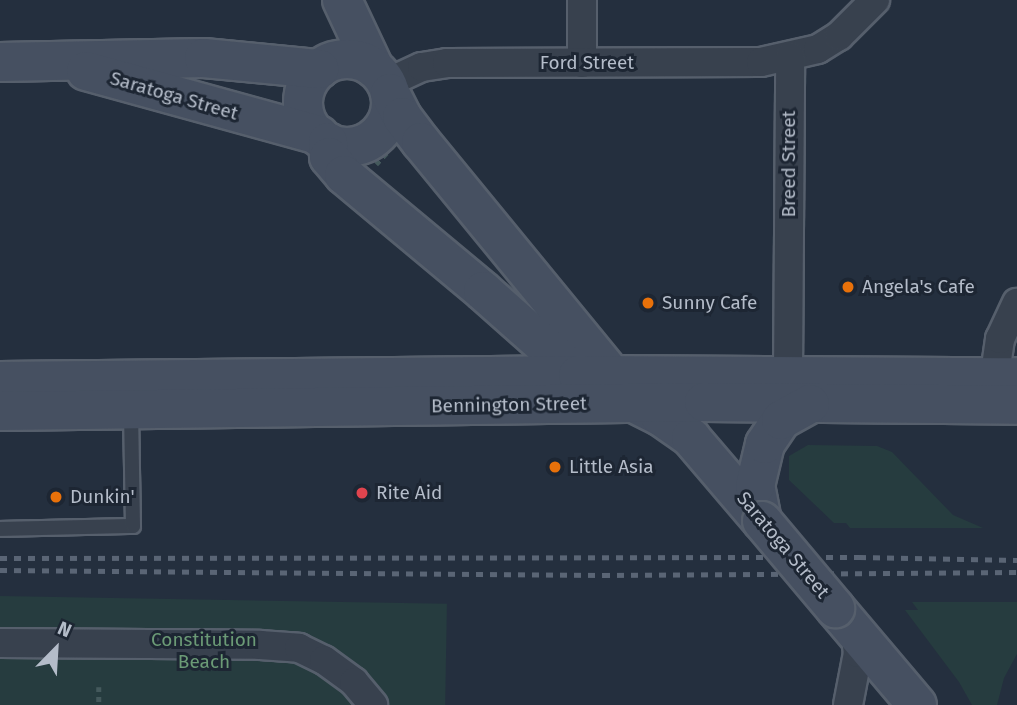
<!DOCTYPE html>
<style>
body{margin:0}
#map{position:relative;width:1017px;height:705px;overflow:hidden;background:#242f3e;font-family:"Fira Sans",sans-serif}
div>[style]{position:absolute}
[style*='--x']{left:calc(var(--x)*1px);top:calc(var(--y)*1px);width:calc(var(--w)*1px);rotate:calc(var(--a)*1deg)}
.green>*{inset:0;background:#263c3f;transform-origin:0 0}
.path>*{height:4.5px;margin-top:-2.25px;transform-origin:0;background:repeating-linear-gradient(90deg,#44595c 0 5px,transparent 0 10px)}
.roads{filter:drop-shadow(2px 0 #565f6c) drop-shadow(-2px 0 #565f6c) drop-shadow(0 2px #565f6c) drop-shadow(0 -2px #565f6c)}
.lane>*{height:14px;margin:-7px;padding:0 7px;transform-origin:7px;border-radius:7px;background:#38414e}
.street>*{height:28px;margin:-14px;padding:0 14px;transform-origin:14px;border-radius:14px;background:#38414e}
.secondary>*{height:38px;margin:-19px;padding:0 19px;transform-origin:19px;border-radius:19px;background:#465061}
.secondary>.ring{margin:-19px;padding:0;box-sizing:content-box;background:none;border:38px solid #465061;border-radius:50%}
.rail>*{height:5px;margin-top:-2.5px;transform-origin:0;background:repeating-linear-gradient(90deg,#5a6575 0 7px,transparent 0 14px)}
.bridges{filter:drop-shadow(2px 0 #565f6c) drop-shadow(-2px 0 #565f6c) drop-shadow(0 2px #565f6c) drop-shadow(0 -2px #565f6c)}
.secondary-bridge>*{height:38px;margin:-19px;padding:0 19px;transform-origin:19px;border-radius:19px;background:#465061}
.dots>*{width:19px;height:19px;translate:-50% -50%;box-sizing:border-box;border:4px solid #1d2633;border-radius:50%}
span{translate:-50% -50%;white-space:nowrap;text-align:center;line-height:1.15;-webkit-text-stroke:6px #1d2633;paint-order:stroke}
.street-label{font-size:19px;color:#b4bcc9}
.poi-label{font-size:19px;color:#b4bcc9}
.left{translate:0 -50%;text-align:left}
.park-label{font-size:19px;color:#6b9a76}
.north{position:absolute;left:21px;top:614px;width:70px;height:70px;-webkit-text-stroke:5px #1d2633;paint-order:stroke;rotate:24deg;font-size:19px;font-weight:700;line-height:28px;text-align:center;color:#b4bcc9}
.north::after{content:'';display:block;margin:auto;width:24px;height:32px;background:#b4bcc9;clip-path:polygon(50% 0,100% 100%,50% 72%,0 100%)}
</style>
<div id="map">
<div class="green">
<div style="clip-path:polygon(808px 445px,877px 446px,892px 452px,953px 515px,983px 528px,850px 528px,846px 523px,834px 523px,789px 480px,789px 456px)"></div>
<div style="left:0;top:596px;width:447px;height:109px;rotate:1deg"></div>
<div style="clip-path:polygon(912px 602px,1017px 602px,1017px 654px,1004px 678px,997px 705px,972px 705px,959px 682px,905px 610px,918px 610px)"></div>
</div>
<div class="path">
<div style="--x:376;--y:164;--w:19;--a:-47"></div>
<div style="--x:99;--y:687;--w:18;--a:90"></div>
</div>
<div class="roads">
<div class="lane">
<div style="--x:0;--y:529;--w:133;--a:-1.3"></div>
<div style="--x:133;--y:526;--w:114;--a:-91"></div>
</div>
<div class="street">
<div style="--x:582;--y:0;--w:63;--a:90"></div>
<div style="--x:387;--y:83;--w:38;--a:-25"></div>
<div style="--x:422;--y:67;--w:25;--a:-9"></div>
<div style="--x:447;--y:63;--w:314;--a:-0.2"></div>
<div style="--x:761;--y:62;--w:58;--a:-12.8"></div>
<div style="--x:818;--y:49;--w:25;--a:-32"></div>
<div style="--x:839;--y:36;--w:51;--a:-45"></div>
<div style="--x:788;--y:376;--w:320;--a:-89.6"></div>
<div style="--x:992;--y:394;--w:56;--a:-81.7"></div>
<div style="--x:1000;--y:339;--w:40;--a:-65"></div>
<div style="--x:0;--y:643;--w:260;--a:0.4"></div>
<div style="--x:260;--y:645;--w:39;--a:4"></div>
<div style="--x:299;--y:648;--w:28;--a:26"></div>
<div style="--x:324;--y:660;--w:37;--a:36"></div>
<div style="--x:354;--y:682;--w:30;--a:50"></div>
<div style="--x:848;--y:705;--w:53;--a:-79.1"></div>
<div style="--x:858;--y:653;--w:21;--a:-98"></div>
</div>
<div class="secondary">
<div style="--x:342;--y:0;--w:75;--a:64.8"></div>
<div class="ring" style="left:303px;top:59px;width:50px;height:50px"></div>
<div style="--x:0;--y:62;--w:204;--a:-1.1"></div>
<div style="--x:204;--y:58;--w:116;--a:5.5"></div>
<div style="--x:86;--y:71;--w:242;--a:15.4"></div>
<div style="--x:390;--y:93;--w:27;--a:63"></div>
<div style="--x:402;--y:117;--w:31;--a:53"></div>
<div style="--x:421;--y:142;--w:318;--a:50.7"></div>
<div style="--x:328;--y:142;--w:15;--a:86"></div>
<div style="--x:329;--y:157;--w:23;--a:50"></div>
<div style="--x:344;--y:175;--w:181;--a:39.8"></div>
<div style="--x:483;--y:291;--w:127;--a:41.5"></div>
<div style="--x:578;--y:375;--w:92;--a:26.6"></div>
<div style="--x:660;--y:416;--w:38;--a:35"></div>
<div style="--x:691;--y:438;--w:109;--a:49.5"></div>
<div style="--x:0;--y:381;--w:578;--a:-0.59"></div>
<div style="--x:578;--y:375;--w:439;--a:0.3"></div>
<div style="--x:0;--y:411;--w:704;--a:-0.73"></div>
<div style="--x:704;--y:402;--w:313;--a:0.5"></div>
<div style="--x:762;--y:521;--w:36;--a:-101"></div>
<div style="--x:755;--y:486;--w:43;--a:-76.6"></div>
<div style="--x:765;--y:444;--w:29;--a:-56"></div>
<div style="--x:781;--y:420;--w:33;--a:-29"></div>
<div style="--x:835;--y:608;--w:127;--a:49.8"></div>
</div>
</div>
<div class="rail">
<div style="--x:0;--y:558;--w:859;--a:-0.07"></div>
<div style="--x:859;--y:557;--w:158;--a:1.1"></div>
<div style="--x:0;--y:570;--w:603;--a:0.48"></div>
<div style="--x:603;--y:575;--w:414;--a:-0.4"></div>
</div>
<div class="bridges">
<div class="secondary-bridge">
<div style="--x:762;--y:521;--w:114;--a:50"></div>
</div>
</div>
<div class="dots">
<div style="left:848px;top:287px;background:#e8710a"></div>
<div style="left:648px;top:303px;background:#e8710a"></div>
<div style="left:555px;top:467px;background:#e8710a"></div>
<div style="left:362px;top:493px;background:#e0444e"></div>
<div style="left:56px;top:497px;background:#e8710a"></div>
</div>
<div class="street-label">
<span style="left:587px;top:63px">Ford Street</span>
<span style="left:174px;top:96px;rotate:16deg">Saratoga Street</span>
<span style="left:789px;top:164px;rotate:-90deg">Breed Street</span>
<span style="left:509px;top:405px;rotate:-1deg">Bennington Street</span>
<span style="left:783px;top:545px;rotate:50deg">Saratoga Street</span>
</div>
<div class="poi-label">
<span class="left" style="left:862px;top:287px">Angela's Cafe</span>
<span class="left" style="left:662px;top:303px">Sunny Cafe</span>
<span class="left" style="left:569px;top:467px">Little Asia</span>
<span class="left" style="left:376px;top:493px">Rite Aid</span>
<span class="left" style="left:70px;top:497px">Dunkin'</span>
</div>
<div class="park-label">
<span style="left:204px;top:651px">Constitution<br>Beach</span>
</div>
<div class="north">N</div>
</div>
